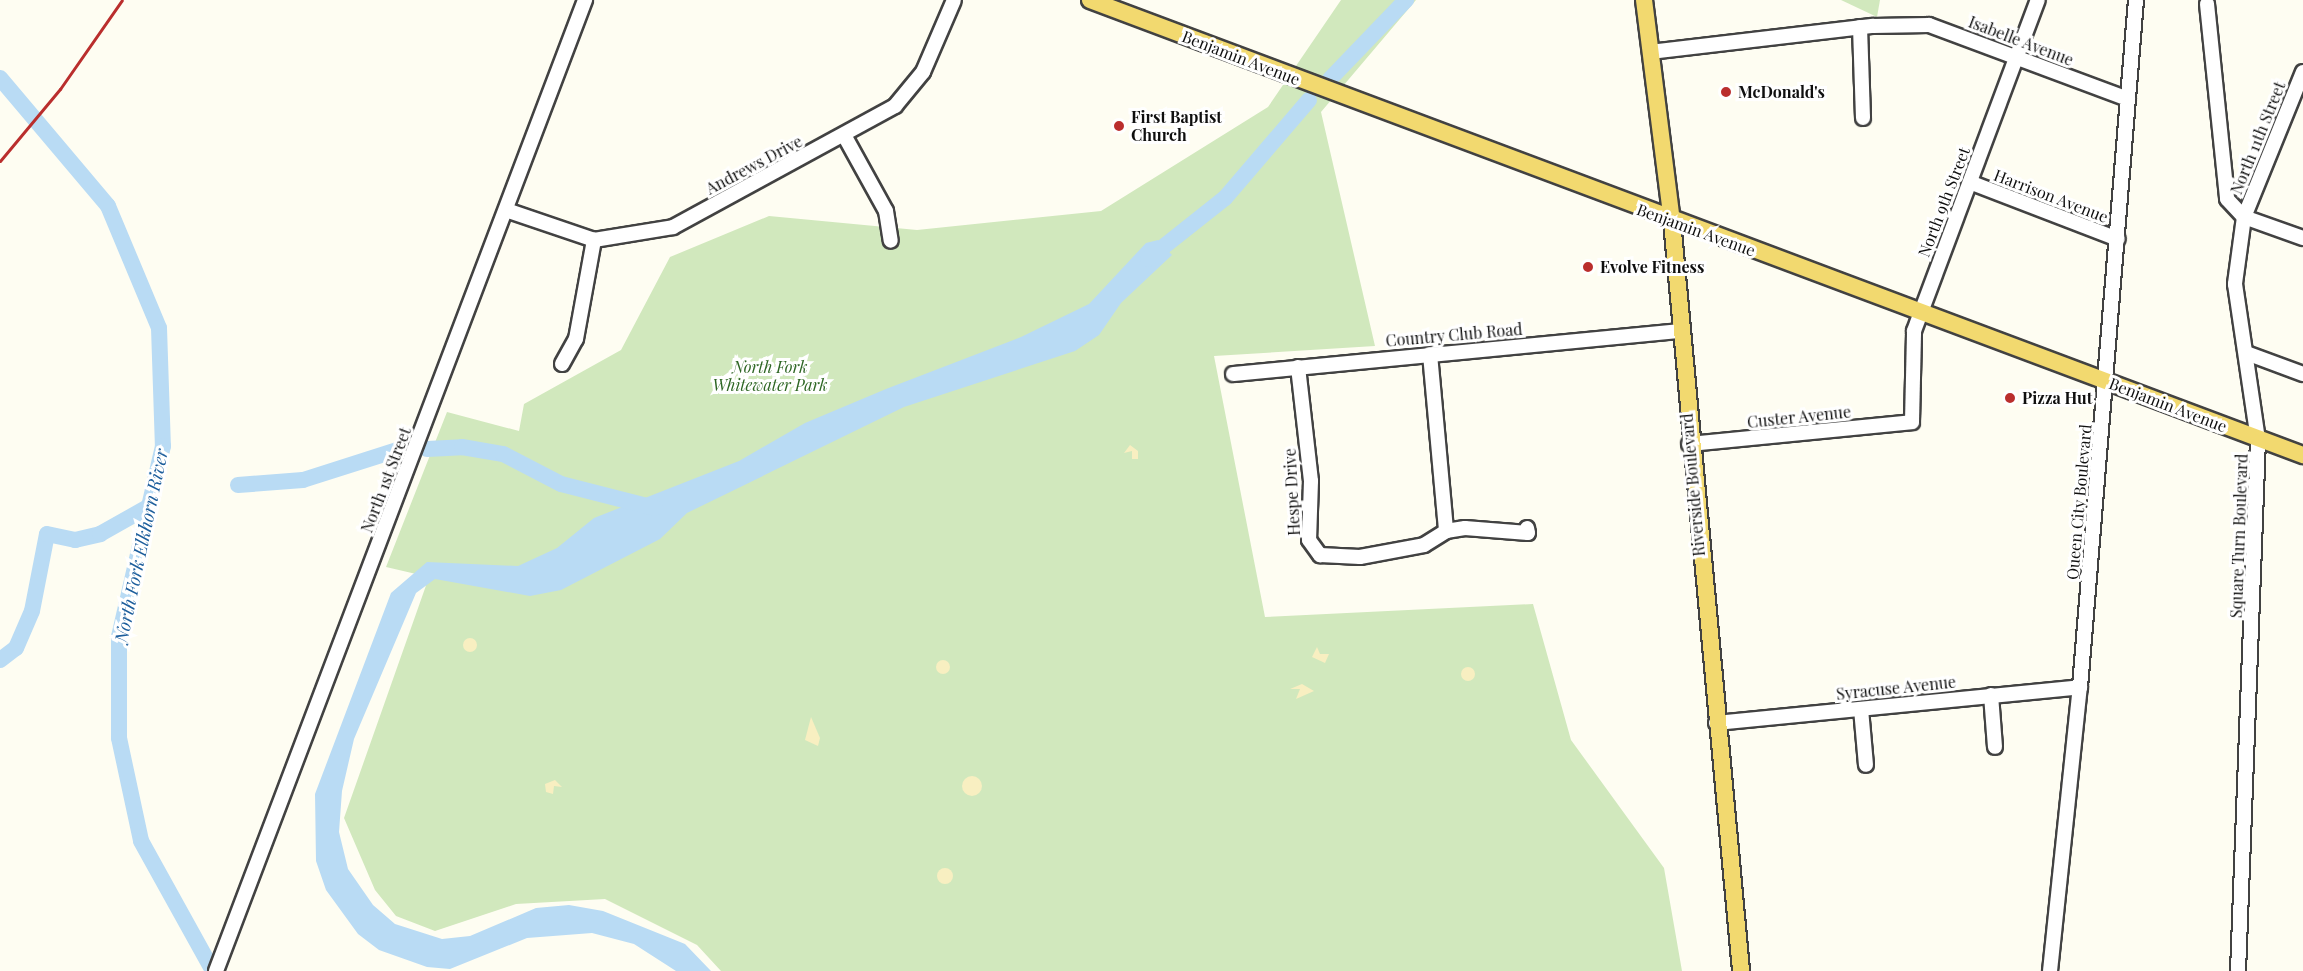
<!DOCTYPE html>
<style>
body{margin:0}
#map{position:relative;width:2303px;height:971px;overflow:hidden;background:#fefdf2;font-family:"Playfair Display",serif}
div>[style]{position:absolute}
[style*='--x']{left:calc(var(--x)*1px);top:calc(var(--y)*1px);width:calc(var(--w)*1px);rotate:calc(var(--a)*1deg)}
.green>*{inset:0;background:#d1e8bd}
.sand>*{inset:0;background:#f8efc1}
.round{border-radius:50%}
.water>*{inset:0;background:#b9dbf4}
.river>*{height:16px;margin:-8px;padding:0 8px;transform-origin:8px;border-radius:8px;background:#b9dbf4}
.roads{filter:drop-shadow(2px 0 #424242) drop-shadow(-2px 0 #424242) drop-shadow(0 2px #424242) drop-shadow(0 -2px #424242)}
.minor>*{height:14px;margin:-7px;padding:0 7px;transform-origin:7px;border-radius:7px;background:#fff}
.major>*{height:16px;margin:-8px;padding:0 8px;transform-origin:8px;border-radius:8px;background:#f2d96f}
.rail>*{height:3px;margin:-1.5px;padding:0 1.5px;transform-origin:1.5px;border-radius:1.5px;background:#ba2e2d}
.dots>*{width:16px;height:16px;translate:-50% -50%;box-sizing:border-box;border:3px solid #fff;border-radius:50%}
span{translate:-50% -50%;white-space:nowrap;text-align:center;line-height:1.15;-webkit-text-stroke:6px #fff;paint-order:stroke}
.street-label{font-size:16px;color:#0f0f0f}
.poi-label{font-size:16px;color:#0f0f0f;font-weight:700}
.left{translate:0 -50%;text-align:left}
.park-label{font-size:16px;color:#2c6522;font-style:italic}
.water-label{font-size:18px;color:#1d5e9c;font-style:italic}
</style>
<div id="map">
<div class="green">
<div style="clip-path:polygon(1341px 0,1416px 0,1321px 112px,1375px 346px,1214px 356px,1265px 617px,1533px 604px,1571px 740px,1664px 868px,1682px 971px,721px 971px,697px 945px,605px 899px,516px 904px,435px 931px,396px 916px,375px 890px,344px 818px,429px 577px,386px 567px,447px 412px,519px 431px,524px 404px,621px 350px,670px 257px,769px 216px,917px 230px,1101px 211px,1268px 107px)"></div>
<div style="clip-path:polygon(1841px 0,1880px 0,1877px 17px)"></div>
</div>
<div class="sand">
<div style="clip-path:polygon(1130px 445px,1138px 451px,1138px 459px,1132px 459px,1132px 451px,1124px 453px)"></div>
<div class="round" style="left:463px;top:638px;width:14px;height:14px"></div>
<div style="clip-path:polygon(1317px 647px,1320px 654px,1329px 654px,1325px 663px,1312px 657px)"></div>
<div class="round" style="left:936px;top:660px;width:14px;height:14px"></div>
<div class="round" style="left:1461px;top:667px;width:14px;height:14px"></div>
<div style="clip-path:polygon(1302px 684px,1314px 691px,1296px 699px,1300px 689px,1290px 689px)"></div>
<div style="clip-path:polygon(811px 717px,820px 738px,818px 746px,805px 740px)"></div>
<div class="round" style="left:962px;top:776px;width:20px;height:20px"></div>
<div style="clip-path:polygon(555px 780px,562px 787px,554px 786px,553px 794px,546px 792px,545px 784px)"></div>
<div class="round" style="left:937px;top:868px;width:16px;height:16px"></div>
</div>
<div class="water">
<div style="clip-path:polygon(1158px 240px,1172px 255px,1121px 303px,1099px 335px,1075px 351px,904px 407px,687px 513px,660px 539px,561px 590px,530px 596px,435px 579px,416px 593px,354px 739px,342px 791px,339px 832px,348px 869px,373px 905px,395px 924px,442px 939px,470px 936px,536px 908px,569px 905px,603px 911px,685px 944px,711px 971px,676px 971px,634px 944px,592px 933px,527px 938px,450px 969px,427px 967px,379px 950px,358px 934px,326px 890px,316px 861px,315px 794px,391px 593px,427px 562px,518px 566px,557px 548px,594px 518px,739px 461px,805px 423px,886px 389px,1021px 337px,1089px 304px,1146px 243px)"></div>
</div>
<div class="river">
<div style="--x:0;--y:78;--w:167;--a:49.8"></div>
<div style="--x:108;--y:206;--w:132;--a:67.3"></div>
<div style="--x:159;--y:328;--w:118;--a:88.1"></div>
<div style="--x:163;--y:446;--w:196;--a:103"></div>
<div style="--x:119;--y:637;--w:101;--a:90"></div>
<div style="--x:119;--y:738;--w:105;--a:77.9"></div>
<div style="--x:141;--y:841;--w:149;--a:61"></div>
<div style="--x:1330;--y:79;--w:110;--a:-46.1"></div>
<div style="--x:1148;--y:259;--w:98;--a:-38.4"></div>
<div style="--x:1225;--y:198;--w:129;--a:-49.4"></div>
<div style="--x:427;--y:449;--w:35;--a:-3"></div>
<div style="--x:462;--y:447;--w:42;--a:9.7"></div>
<div style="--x:503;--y:454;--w:65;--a:27.3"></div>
<div style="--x:561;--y:484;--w:97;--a:14.3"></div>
<div style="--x:238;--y:485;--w:65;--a:-4.4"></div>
<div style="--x:303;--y:480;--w:105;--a:-17.7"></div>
<div style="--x:0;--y:660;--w:20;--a:-37"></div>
<div style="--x:16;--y:648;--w:40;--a:-66.6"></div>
<div style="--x:32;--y:611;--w:78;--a:-79"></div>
<div style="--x:47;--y:534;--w:29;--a:12"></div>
<div style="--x:75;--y:540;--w:26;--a:-13"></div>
<div style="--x:100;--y:534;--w:55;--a:-29.4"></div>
</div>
<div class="roads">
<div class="minor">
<div style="--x:2207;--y:4;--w:196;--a:84.1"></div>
<div style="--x:2227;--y:199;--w:25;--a:47"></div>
<div style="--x:2244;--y:217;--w:68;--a:97.7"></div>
<div style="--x:2235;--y:284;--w:157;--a:81.6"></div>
<div style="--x:2258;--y:439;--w:532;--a:92.15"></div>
<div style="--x:1860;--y:27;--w:91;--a:88.1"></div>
<div style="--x:1650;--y:52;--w:225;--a:-6.7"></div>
<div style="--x:1873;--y:26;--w:56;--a:-1"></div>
<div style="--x:1929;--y:25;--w:212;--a:20.4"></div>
<div style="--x:2303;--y:72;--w:157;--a:112.1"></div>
<div style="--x:2244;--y:217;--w:63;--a:19.6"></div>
<div style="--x:844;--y:135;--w:87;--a:61.1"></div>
<div style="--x:886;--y:211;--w:30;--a:81"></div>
<div style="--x:1972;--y:183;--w:156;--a:21"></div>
<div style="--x:506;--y:210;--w:93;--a:18.8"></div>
<div style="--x:594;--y:240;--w:80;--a:-9.3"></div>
<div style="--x:673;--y:227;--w:253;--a:-28.6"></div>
<div style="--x:895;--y:106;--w:44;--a:-50.5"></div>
<div style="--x:923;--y:72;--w:78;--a:-66.7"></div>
<div style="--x:1430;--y:354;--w:178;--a:84.8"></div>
<div style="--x:2249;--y:354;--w:58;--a:20.3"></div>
<div style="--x:562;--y:364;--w:29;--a:-61"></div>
<div style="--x:576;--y:339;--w:101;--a:-79.7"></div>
<div style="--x:1298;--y:367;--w:115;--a:83.5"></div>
<div style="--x:1311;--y:481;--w:59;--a:91.9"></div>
<div style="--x:1309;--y:540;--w:19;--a:54"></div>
<div style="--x:1320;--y:555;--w:40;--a:2.9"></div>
<div style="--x:1360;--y:557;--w:65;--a:-10.6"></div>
<div style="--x:1424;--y:545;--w:26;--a:-32"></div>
<div style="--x:1446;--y:531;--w:19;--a:-9"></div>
<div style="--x:1465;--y:528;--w:63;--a:4.5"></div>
<div style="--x:1528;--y:533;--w:5;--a:-101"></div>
<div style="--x:1233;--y:374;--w:448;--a:-5.5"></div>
<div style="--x:1689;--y:444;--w:224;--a:-5.6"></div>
<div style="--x:1912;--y:422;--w:91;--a:-88.7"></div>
<div style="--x:1914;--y:331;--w:353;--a:-69.5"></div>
<div style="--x:1991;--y:695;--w:52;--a:85.6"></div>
<div style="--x:1861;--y:709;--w:56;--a:84.9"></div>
<div style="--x:1716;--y:723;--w:366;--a:-5.6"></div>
<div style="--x:216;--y:971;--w:1039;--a:-69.19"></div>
<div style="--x:2050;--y:971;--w:286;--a:-84"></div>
<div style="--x:2080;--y:687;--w:689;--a:-85.34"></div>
</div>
<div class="major">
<div style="--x:1090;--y:0;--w:1296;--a:20.56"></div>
<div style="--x:1644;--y:0;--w:223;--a:82.8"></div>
<div style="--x:1672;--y:221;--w:753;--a:84.74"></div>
</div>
</div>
<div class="rail">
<div style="--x:0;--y:161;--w:94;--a:-50.2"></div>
<div style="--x:60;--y:89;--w:108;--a:-55.1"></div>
</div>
<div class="dots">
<div style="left:1726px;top:92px;background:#ba2e2d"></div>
<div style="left:1119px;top:126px;background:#ba2e2d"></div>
<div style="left:1588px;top:267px;background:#ba2e2d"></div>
<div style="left:2010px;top:398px;background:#ba2e2d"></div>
</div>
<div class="street-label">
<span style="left:2021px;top:41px;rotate:21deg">Isabelle Avenue</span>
<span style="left:1241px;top:58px;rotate:21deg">Benjamin Avenue</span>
<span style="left:2258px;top:138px;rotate:-68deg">North 11th Street</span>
<span style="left:754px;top:165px;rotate:-28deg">Andrews Drive</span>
<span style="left:2051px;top:196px;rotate:21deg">Harrison Avenue</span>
<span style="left:1944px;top:202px;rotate:-69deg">North 9th Street</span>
<span style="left:1696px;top:230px;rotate:20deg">Benjamin Avenue</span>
<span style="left:1454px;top:335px;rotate:-5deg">Country Club Road</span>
<span style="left:2168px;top:405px;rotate:21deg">Benjamin Avenue</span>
<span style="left:1799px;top:417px;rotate:-6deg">Custer Avenue</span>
<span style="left:386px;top:480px;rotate:-69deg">North 1st Street</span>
<span style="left:1693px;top:485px;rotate:-95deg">Riverside Boulevard</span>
<span style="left:1292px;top:492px;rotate:-93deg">Hespe Drive</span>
<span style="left:2079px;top:502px;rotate:-85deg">Queen City Boulevard</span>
<span style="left:2239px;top:536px;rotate:-88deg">Square Turn Boulevard</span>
<span style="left:1896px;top:688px;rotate:-6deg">Syracuse Avenue</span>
</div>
<div class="poi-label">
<span class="left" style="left:1738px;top:92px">McDonald's</span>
<span class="left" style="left:1131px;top:126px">First Baptist<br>Church</span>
<span class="left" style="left:1600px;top:267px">Evolve Fitness</span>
<span class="left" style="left:2022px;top:398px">Pizza Hut</span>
</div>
<div class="park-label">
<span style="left:770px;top:376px">North Fork<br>Whitewater Park</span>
</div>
<div class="water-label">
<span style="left:141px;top:546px;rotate:-78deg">North Fork Elkhorn River</span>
</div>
</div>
